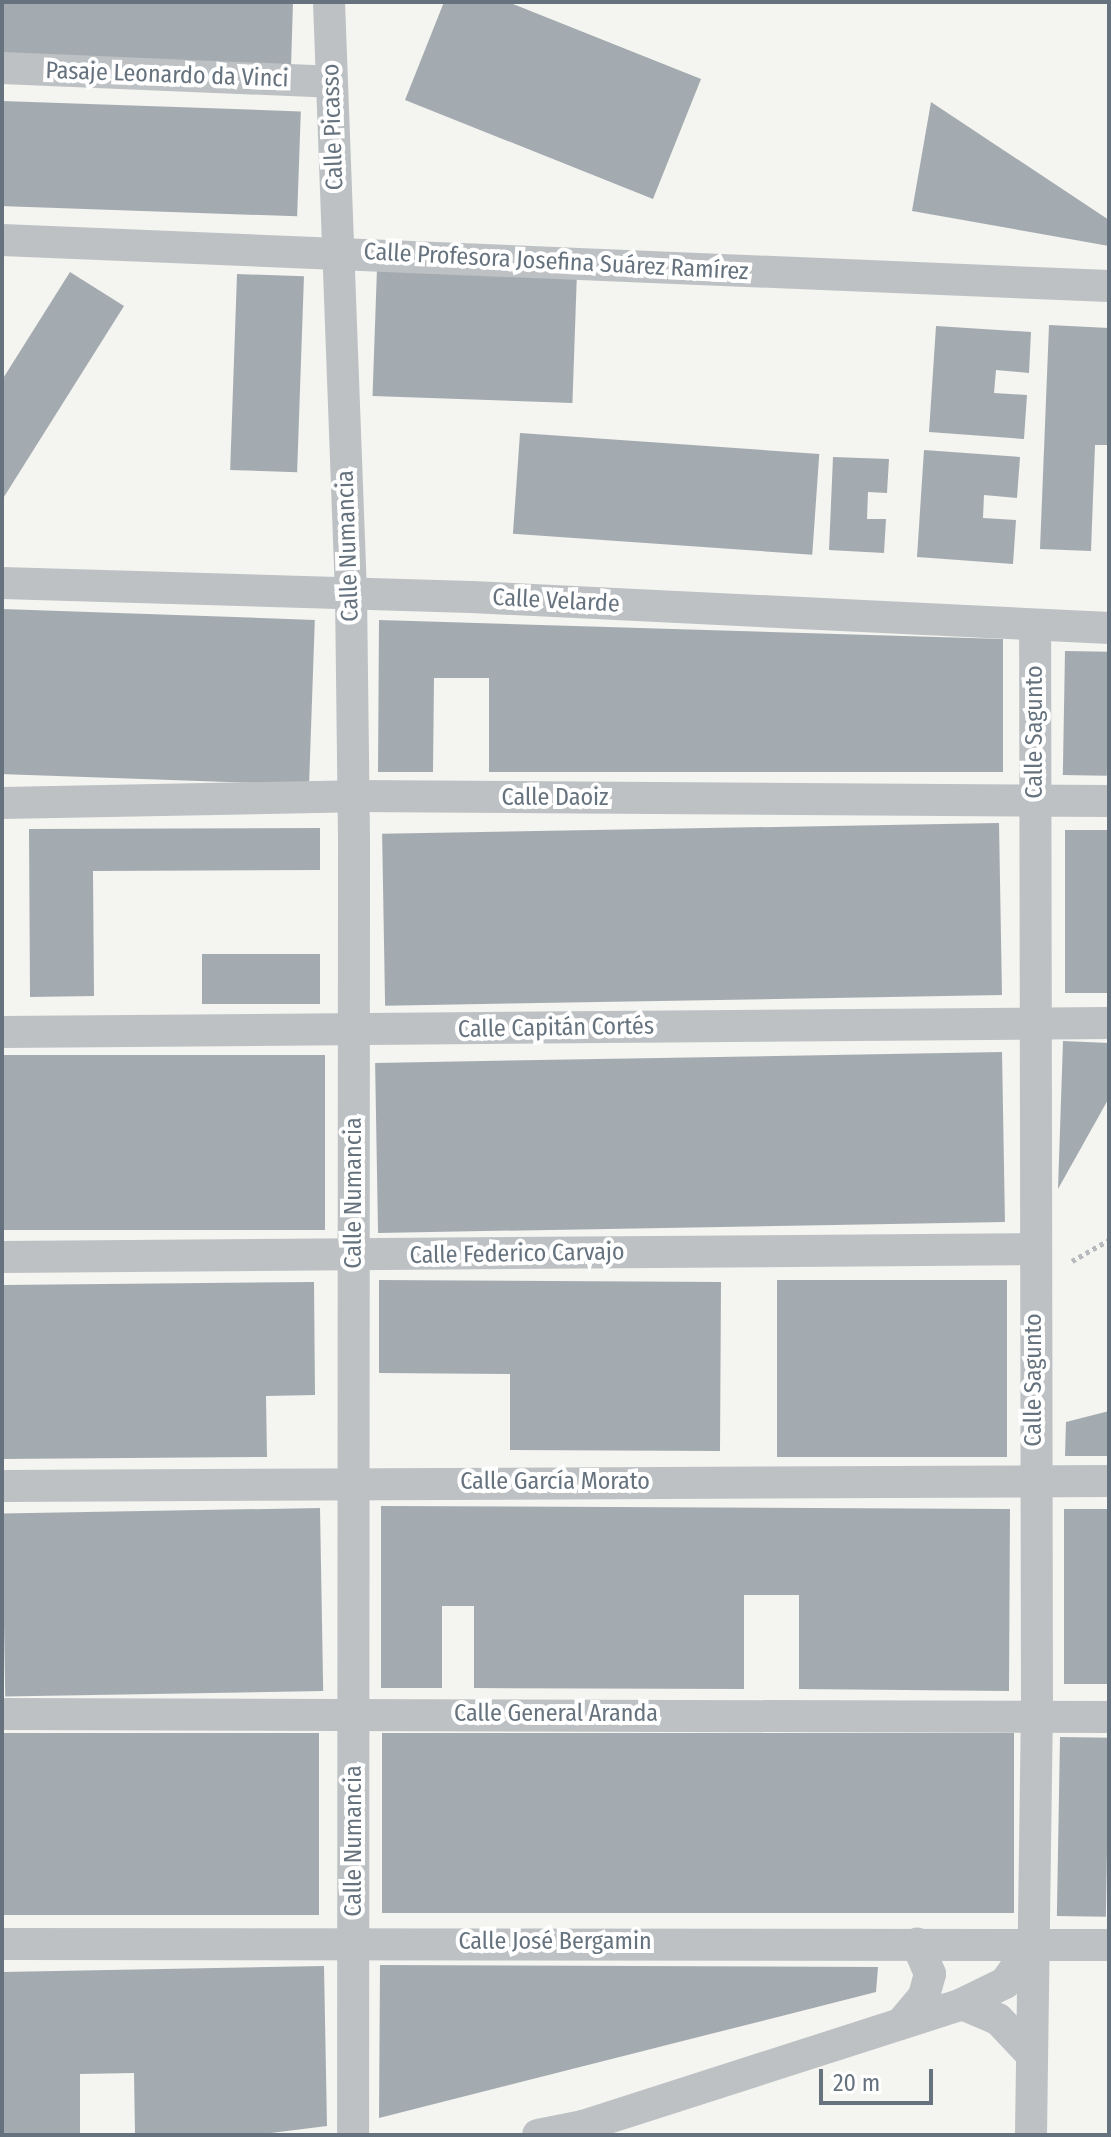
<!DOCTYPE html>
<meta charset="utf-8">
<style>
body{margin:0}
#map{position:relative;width:1111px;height:2137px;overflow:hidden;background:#f4f4f0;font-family:"Fira Sans Condensed",sans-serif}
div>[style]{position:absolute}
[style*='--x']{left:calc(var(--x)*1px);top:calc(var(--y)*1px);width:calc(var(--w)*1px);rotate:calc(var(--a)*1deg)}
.building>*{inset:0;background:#a4abb0;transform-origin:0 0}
.path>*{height:5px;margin-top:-2.5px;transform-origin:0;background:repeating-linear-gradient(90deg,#b7babc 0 4px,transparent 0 8px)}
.street>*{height:32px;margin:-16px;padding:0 16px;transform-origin:16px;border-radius:16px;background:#bdc1c4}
span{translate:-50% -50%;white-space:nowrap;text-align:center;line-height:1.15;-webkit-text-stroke:8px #fff;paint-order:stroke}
.street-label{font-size:24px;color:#66737e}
.frame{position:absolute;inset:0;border:4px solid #66737e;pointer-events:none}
.scale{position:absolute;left:819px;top:2069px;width:114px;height:36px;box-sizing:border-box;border:4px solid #66737e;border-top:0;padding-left:10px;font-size:24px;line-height:28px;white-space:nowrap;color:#66737e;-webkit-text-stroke:6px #fff;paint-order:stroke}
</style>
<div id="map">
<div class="building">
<div style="clip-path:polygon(2px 2px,293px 2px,291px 66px,2px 55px)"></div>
<div style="clip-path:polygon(444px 2px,508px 2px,701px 79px,653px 199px,405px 100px)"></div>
<div style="left:2px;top:101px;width:299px;height:105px;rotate:2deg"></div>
<div style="clip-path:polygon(931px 102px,1109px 220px,1109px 246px,912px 211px)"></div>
<div style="left:377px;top:268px;width:200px;height:128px;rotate:2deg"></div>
<div style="clip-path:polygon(70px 272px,124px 306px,2px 500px,2px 380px)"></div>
<div style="left:237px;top:274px;width:67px;height:196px;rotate:2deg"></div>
<div style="clip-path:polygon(1049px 325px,1109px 328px,1109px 445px,1095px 445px,1091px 551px,1040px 549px)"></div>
<div style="clip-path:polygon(936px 326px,1031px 332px,1029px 373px,996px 370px,994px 393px,1027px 395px,1024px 439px,929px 432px)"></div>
<div style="left:520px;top:433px;width:300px;height:101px;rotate:4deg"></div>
<div style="clip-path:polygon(924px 450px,1020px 457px,1017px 498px,984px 495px,983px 518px,1016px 520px,1013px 564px,917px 557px)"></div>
<div style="clip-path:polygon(833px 457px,889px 459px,887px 493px,868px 492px,867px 519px,886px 519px,884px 553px,829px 550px)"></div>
<div style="left:2px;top:609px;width:313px;height:165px;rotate:2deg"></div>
<div style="clip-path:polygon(379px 620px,1003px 639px,1003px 772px,489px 772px,489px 678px,434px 678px,433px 772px,378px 772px)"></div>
<div style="left:1065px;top:651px;width:44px;height:124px;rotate:1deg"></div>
<div style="left:999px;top:823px;width:172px;height:617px;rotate:89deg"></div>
<div style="clip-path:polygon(320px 828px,320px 870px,93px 871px,94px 996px,30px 997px,29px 829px)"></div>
<div style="left:1109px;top:830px;width:163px;height:44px;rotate:90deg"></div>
<div style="left:320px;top:954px;width:50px;height:118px;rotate:90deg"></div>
<div style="clip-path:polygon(1063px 1041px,1109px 1043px,1109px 1098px,1058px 1189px)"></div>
<div style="left:1002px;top:1052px;width:170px;height:627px;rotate:89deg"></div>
<div style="left:325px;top:1055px;width:175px;height:323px;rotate:90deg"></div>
<div style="clip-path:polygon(379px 1280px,721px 1282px,720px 1451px,510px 1450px,510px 1374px,379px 1373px)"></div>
<div style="left:777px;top:1280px;width:230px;height:177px"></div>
<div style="clip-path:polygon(314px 1282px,315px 1395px,266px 1396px,267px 1457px,2px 1459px,2px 1285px)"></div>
<div style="clip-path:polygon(1109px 1411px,1109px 1456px,1065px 1456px,1066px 1422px)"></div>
<div style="clip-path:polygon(381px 1506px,1010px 1509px,1009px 1691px,799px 1689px,799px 1595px,744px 1595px,744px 1689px,474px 1688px,474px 1606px,442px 1606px,442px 1688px,381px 1688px)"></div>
<div style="left:320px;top:1508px;width:183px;height:318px;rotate:89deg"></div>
<div style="left:1064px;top:1509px;width:45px;height:175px"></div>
<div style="left:319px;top:1733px;width:182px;height:317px;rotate:90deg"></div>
<div style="left:382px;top:1733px;width:632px;height:180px"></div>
<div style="left:1060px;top:1737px;width:49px;height:179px;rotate:1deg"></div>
<div style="clip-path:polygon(380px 1965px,878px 1967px,876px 1992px,379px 2118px)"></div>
<div style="clip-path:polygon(324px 1966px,327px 2126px,255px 2135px,135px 2135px,134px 2073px,80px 2074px,80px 2135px,2px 2135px,2px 1972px)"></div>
</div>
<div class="path">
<div style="--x:1072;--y:1261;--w:43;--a:-29.6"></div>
</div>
<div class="street">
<div style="--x:329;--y:2;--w:591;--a:87.87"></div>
<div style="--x:351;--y:593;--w:247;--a:89.3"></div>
<div style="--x:354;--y:840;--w:1295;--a:90.04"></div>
<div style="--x:2;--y:68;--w:329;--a:2.4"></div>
<div style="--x:2;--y:240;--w:1108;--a:2.38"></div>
<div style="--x:2;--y:583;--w:469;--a:1.7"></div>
<div style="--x:471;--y:597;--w:639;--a:2.78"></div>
<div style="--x:2;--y:803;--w:352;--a:-1.1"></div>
<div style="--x:354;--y:796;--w:755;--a:0.38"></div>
<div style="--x:2;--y:1032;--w:1107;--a:-0.47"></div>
<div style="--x:2;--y:1257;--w:1031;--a:-0.44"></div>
<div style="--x:2;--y:1486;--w:1107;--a:-0.26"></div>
<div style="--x:2;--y:1714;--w:1107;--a:0.16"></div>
<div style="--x:2;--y:1944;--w:1107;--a:0.05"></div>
<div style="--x:962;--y:2004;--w:39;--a:23"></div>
<div style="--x:998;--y:2019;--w:48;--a:46.7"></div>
<div style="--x:904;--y:2020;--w:31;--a:-50"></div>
<div style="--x:924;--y:1996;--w:23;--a:-75"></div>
<div style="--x:930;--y:1974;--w:33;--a:-113"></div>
<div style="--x:538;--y:2135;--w:46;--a:-11.3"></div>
<div style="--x:583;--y:2126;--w:398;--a:-17.8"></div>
<div style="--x:962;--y:2004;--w:48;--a:-26"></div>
<div style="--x:1005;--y:1983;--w:47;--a:-54.6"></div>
<div style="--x:1031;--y:2135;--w:418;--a:-89.2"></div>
<div style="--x:1037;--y:1717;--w:1092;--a:-90.1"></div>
</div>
<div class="street-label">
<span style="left:167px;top:75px;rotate:2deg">Pasaje Leonardo da Vinci</span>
<span style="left:333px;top:127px;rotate:-92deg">Calle Picasso</span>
<span style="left:556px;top:262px;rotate:3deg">Calle Profesora Josefina Suárez Ramírez</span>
<span style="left:348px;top:546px;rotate:-92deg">Calle Numancia</span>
<span style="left:556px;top:601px;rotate:3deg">Calle Velarde</span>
<span style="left:1035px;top:732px;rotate:-90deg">Calle Sagunto</span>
<span style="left:555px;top:798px">Calle Daoiz</span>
<span style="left:556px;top:1028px;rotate:-1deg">Calle Capitán Cortés</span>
<span style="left:354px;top:1193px;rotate:-90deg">Calle Numancia</span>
<span style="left:517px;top:1254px;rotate:-1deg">Calle Federico Carvajo</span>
<span style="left:1034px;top:1380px;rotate:-90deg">Calle Sagunto</span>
<span style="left:555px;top:1482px">Calle García Morato</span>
<span style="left:556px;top:1714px">Calle General Aranda</span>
<span style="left:354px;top:1841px;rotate:-90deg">Calle Numancia</span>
<span style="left:555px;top:1942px">Calle José Bergamin</span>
</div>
<div class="frame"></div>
<div class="scale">20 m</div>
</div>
